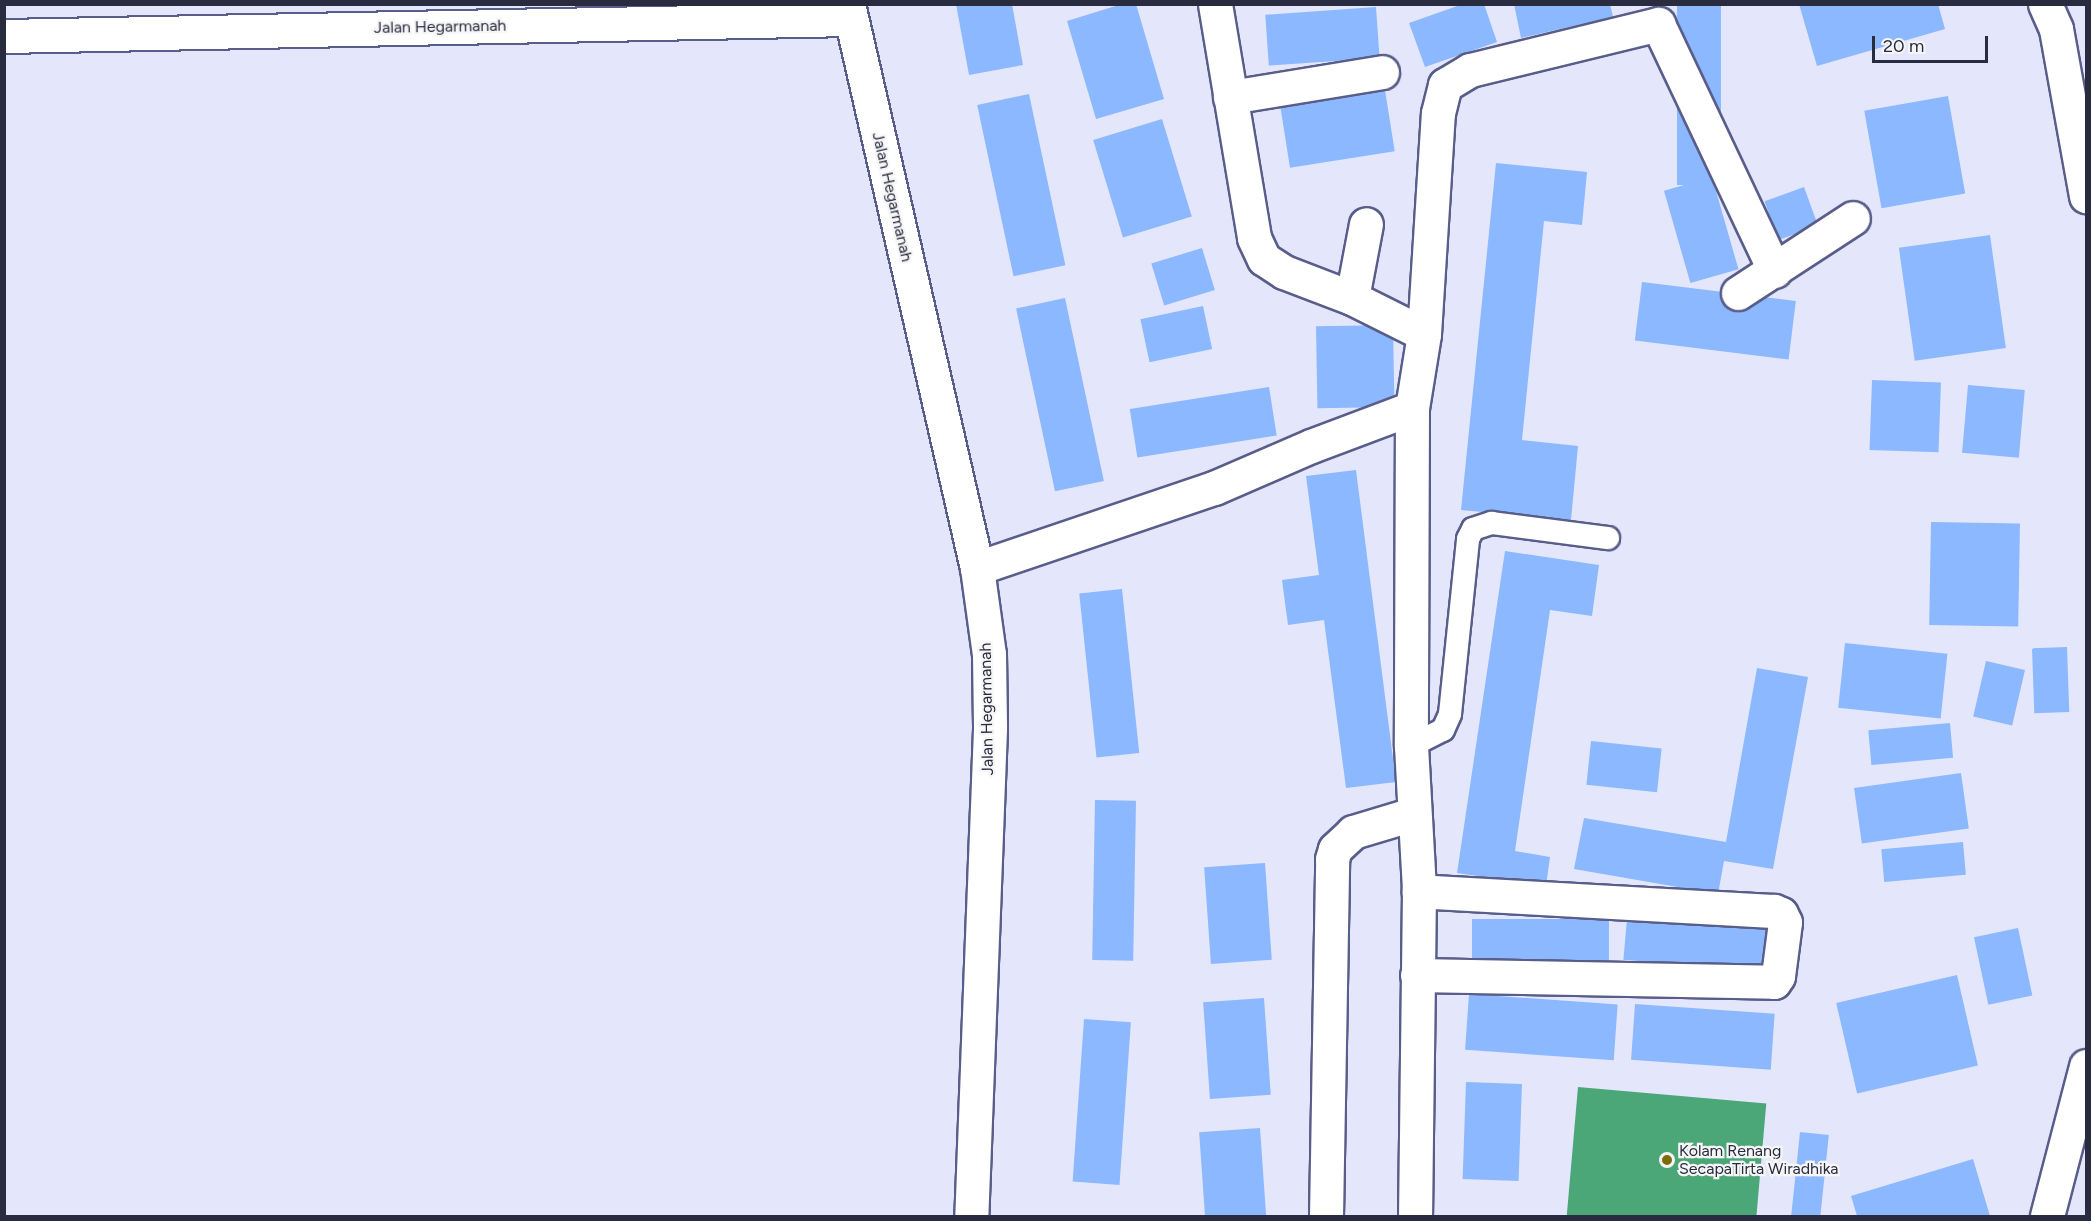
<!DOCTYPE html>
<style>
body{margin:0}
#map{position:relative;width:2091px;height:1221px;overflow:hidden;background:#e4e7fc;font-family:Figtree,sans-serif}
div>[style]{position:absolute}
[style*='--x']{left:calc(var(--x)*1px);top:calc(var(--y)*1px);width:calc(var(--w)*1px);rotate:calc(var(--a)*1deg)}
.water>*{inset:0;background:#4ba678;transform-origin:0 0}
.building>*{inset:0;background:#8bb8fe;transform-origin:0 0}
.roads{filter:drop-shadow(2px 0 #595d89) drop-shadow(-2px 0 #595d89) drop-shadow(0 2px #595d89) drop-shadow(0 -2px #595d89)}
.service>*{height:22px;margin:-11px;padding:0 11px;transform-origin:11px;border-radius:11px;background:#fff}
.minor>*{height:33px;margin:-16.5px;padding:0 16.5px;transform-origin:16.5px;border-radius:16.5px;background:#fff}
.tertiary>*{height:33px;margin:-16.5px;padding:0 16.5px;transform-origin:16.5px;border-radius:16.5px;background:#fff}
.dots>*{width:16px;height:16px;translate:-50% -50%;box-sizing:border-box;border:3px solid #f6f6f6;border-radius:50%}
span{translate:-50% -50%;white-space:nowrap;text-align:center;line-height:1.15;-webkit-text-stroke:4.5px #f6f6f6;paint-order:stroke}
.street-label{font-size:16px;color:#292b3f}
.poi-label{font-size:16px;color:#292b3f}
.left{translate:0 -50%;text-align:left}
.frame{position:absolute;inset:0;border:6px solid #292b3f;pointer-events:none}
.scale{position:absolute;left:1872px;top:36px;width:116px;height:27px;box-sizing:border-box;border:3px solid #292b3f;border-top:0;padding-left:8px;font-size:18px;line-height:21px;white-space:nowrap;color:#292b3f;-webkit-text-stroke:4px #f6f6f6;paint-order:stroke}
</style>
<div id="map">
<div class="water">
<div style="left:1578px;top:1087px;width:189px;height:129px;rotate:5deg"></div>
</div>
<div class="building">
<div style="clip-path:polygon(956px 4px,1012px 4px,1023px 65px,969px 75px)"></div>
<div style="clip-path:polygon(1122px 4px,1136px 4px,1164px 99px,1096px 119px,1067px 21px)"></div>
<div style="clip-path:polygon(1463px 4px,1484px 4px,1497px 42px,1425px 67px,1409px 23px)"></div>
<div style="clip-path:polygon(1514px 4px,1610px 4px,1613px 17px,1521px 38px)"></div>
<div style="left:1677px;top:4px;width:44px;height:181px"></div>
<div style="clip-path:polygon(1799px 4px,1938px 4px,1945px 29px,1817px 66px)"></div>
<div style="left:1376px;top:7px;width:51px;height:111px;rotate:86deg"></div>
<div style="left:1385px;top:90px;width:62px;height:106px;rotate:81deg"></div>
<div style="left:1029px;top:94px;width:175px;height:53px;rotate:78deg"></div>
<div style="left:1948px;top:96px;width:99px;height:85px;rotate:80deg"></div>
<div style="left:1162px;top:119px;width:102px;height:72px;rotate:73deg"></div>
<div style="clip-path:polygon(1496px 163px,1587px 172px,1582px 225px,1544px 221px,1522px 440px,1578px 446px,1571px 520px,1461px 510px)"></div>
<div style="left:1712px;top:177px;width:96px;height:50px;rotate:74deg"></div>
<div style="left:1804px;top:187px;width:41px;height:42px;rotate:70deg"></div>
<div style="left:1990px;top:235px;width:114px;height:92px;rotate:82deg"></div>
<div style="left:1202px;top:248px;width:44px;height:53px;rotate:73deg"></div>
<div style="left:1642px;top:282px;width:155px;height:59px;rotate:7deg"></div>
<div style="left:1065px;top:298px;width:187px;height:50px;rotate:78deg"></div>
<div style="left:1203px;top:306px;width:44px;height:64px;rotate:78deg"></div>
<div style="left:1393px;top:325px;width:82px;height:77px;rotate:89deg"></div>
<div style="left:1872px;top:380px;width:69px;height:70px;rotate:2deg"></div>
<div style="left:1968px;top:385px;width:57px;height:68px;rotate:5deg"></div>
<div style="left:1269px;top:387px;width:49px;height:141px;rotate:81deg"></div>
<div style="clip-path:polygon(1356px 470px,1396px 782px,1346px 788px,1324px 620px,1288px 625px,1282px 580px,1319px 575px,1306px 476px)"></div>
<div style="left:1931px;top:522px;width:89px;height:103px;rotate:1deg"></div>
<div style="clip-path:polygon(1505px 551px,1599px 565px,1592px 616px,1550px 610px,1515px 851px,1550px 857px,1546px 886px,1457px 873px)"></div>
<div style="left:1122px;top:589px;width:165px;height:43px;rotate:84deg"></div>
<div style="left:1845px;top:643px;width:103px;height:65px;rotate:6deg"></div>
<div style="left:2067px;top:647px;width:65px;height:35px;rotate:88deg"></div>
<div style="left:1986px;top:661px;width:40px;height:57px;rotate:13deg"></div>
<div style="clip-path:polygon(1757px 668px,1808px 677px,1773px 869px,1724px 861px,1718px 894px,1574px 869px,1584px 818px,1726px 842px)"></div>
<div style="left:1950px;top:723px;width:35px;height:82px;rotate:85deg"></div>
<div style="left:1591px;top:741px;width:71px;height:44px;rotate:6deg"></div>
<div style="left:1961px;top:773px;width:56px;height:108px;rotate:82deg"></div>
<div style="left:1095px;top:800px;width:41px;height:160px;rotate:1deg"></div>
<div style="left:1963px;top:842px;width:33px;height:82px;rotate:85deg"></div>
<div style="left:1265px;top:863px;width:97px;height:61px;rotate:86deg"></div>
<div style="left:1628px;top:907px;width:143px;height:53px;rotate:5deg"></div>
<div style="left:1472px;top:919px;width:137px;height:50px"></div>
<div style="left:2018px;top:928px;width:69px;height:45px;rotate:78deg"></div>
<div style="left:1957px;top:975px;width:93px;height:124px;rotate:77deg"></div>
<div style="left:1469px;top:994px;width:149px;height:56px;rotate:4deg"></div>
<div style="left:1264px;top:998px;width:97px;height:61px;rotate:86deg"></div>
<div style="left:1635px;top:1004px;width:140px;height:56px;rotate:4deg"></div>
<div style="left:1084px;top:1019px;width:47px;height:163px;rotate:4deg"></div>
<div style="left:1466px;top:1082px;width:56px;height:97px;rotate:2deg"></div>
<div style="left:1260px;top:1128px;width:88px;height:61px;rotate:86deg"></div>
<div style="left:1800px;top:1132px;width:29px;height:84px;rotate:6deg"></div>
<div style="clip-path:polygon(1973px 1159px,1990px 1216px,1857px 1216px,1851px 1196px)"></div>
</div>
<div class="roads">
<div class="service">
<div style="--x:1411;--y:746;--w:36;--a:-27"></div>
<div style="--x:1443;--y:730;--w:17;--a:-66"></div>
<div style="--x:1450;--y:714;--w:176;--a:-84.1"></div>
<div style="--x:1468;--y:539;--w:11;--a:-63"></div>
<div style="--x:1473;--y:529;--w:20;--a:-18"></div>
<div style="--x:1492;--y:523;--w:117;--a:7.4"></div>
</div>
<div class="minor">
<div style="--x:848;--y:4;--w:579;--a:77.12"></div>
<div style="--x:977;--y:568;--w:87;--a:82.1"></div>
<div style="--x:989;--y:654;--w:75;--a:89.2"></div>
<div style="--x:990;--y:729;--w:487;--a:92.2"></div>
<div style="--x:1215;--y:4;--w:237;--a:80.5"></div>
<div style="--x:1254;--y:238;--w:23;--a:65"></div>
<div style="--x:1264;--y:259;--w:24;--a:33"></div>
<div style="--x:1284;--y:272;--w:73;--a:20.9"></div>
<div style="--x:1352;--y:298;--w:80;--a:26.6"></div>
<div style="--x:1424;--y:334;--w:75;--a:99.2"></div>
<div style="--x:1412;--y:408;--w:338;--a:90.2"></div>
<div style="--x:1411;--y:746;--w:145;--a:86.8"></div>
<div style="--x:1419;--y:891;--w:325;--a:90.7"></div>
<div style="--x:2045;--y:4;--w:27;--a:66"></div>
<div style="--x:2056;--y:29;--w:170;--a:79.8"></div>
<div style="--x:4;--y:36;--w:847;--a:-1.15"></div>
<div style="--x:1230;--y:97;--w:154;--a:-9.3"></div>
<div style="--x:1738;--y:293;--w:137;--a:-33.1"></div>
<div style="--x:1352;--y:298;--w:75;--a:-79.3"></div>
<div style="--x:1424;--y:334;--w:221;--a:-86.4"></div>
<div style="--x:1438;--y:113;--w:29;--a:-76"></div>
<div style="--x:1445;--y:85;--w:29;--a:-31"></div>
<div style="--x:1470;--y:70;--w:194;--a:-13.7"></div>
<div style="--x:1658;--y:24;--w:273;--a:64.7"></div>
<div style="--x:977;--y:568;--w:250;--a:-18.7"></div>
<div style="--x:1214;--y:488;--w:106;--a:-23.4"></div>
<div style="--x:1311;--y:446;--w:108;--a:-20.6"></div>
<div style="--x:1417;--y:975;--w:357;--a:1.1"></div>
<div style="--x:1774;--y:982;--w:7;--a:-56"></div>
<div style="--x:1778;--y:976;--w:54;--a:-82.6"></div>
<div style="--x:1785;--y:922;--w:9;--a:-117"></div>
<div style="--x:1781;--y:914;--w:8;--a:-157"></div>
<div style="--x:1774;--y:911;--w:356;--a:-176.8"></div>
<div style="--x:1326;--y:1216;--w:357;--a:-89"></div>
<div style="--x:1332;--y:859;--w:10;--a:-73"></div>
<div style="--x:1335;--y:849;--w:25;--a:-43"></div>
<div style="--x:1353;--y:832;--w:63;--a:-16.7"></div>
</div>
<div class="tertiary">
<div style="--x:2047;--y:1216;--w:155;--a:-75.4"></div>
</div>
</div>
<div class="dots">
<div style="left:1667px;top:1160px;background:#7c6c06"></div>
</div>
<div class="street-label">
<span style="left:440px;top:27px;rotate:-1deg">Jalan Hegarmanah</span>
<span style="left:892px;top:197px;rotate:77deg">Jalan Hegarmanah</span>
<span style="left:987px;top:709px;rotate:-91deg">Jalan Hegarmanah</span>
</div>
<div class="poi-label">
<span class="left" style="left:1679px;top:1160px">Kolam Renang<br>SecapaTirta Wiradhika</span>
</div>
<div class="frame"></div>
<div class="scale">20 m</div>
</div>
